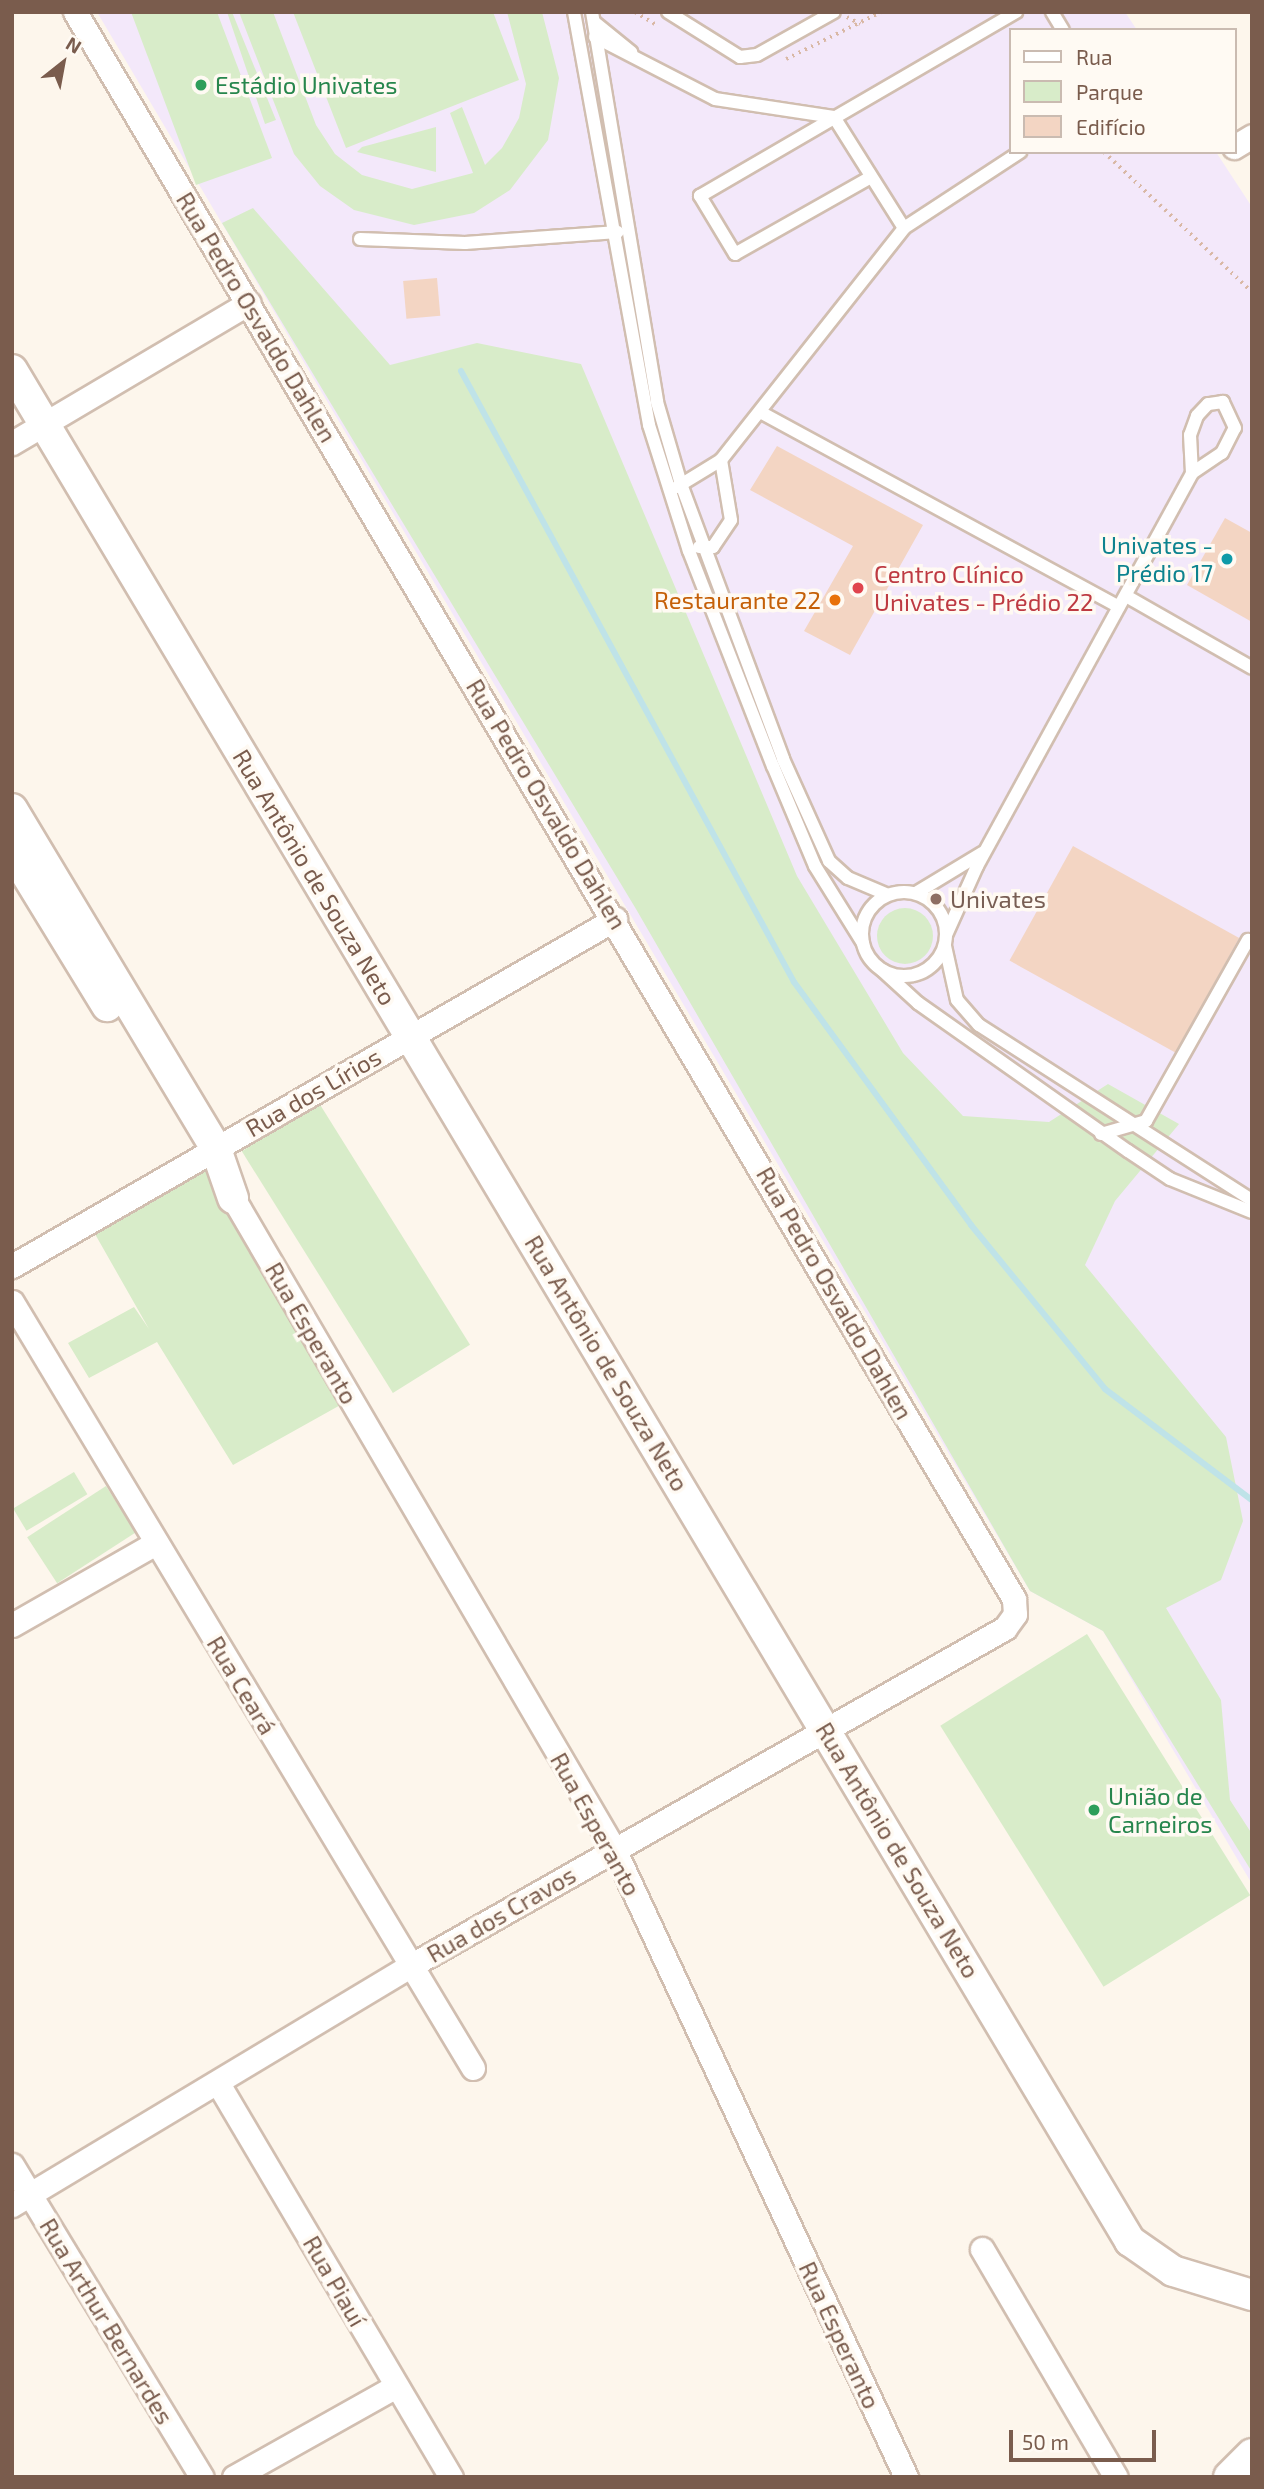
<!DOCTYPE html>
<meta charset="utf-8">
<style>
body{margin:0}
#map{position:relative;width:1264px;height:2489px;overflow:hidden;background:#fdf6ec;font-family:"Exo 2",sans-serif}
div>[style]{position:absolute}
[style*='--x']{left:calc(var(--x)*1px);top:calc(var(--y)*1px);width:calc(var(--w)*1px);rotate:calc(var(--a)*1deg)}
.education>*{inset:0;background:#f3e8fa}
.green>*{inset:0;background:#d8ecc9;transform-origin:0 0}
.round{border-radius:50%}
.stream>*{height:6px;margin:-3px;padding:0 3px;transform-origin:3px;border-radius:3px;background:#bfe3e8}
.building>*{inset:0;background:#f3d5c3;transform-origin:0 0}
.path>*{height:3.5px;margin-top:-1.75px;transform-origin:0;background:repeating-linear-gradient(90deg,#d9b8a5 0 2px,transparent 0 7px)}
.roads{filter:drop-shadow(2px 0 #d1beb0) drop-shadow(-2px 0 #d1beb0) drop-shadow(0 2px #d1beb0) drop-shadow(0 -2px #d1beb0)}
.service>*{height:12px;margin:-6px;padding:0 6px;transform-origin:6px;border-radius:6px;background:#fff}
.service>.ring{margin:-6px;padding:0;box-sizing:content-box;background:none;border:12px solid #fff;border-radius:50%}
.minor>*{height:23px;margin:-11.5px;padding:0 11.5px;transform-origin:11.5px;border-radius:11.5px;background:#fff}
.tertiary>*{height:30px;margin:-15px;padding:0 15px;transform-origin:15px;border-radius:15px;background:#fff}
.secondary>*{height:33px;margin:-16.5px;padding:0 16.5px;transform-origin:16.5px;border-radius:16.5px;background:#fff}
.dots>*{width:19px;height:19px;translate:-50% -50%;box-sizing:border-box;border:4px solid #fffaf3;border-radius:50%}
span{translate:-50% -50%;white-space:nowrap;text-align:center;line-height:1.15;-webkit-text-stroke:7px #fffaf3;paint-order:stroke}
.leisure-label{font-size:24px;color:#27864d}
.left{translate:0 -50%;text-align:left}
.street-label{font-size:24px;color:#7a5c4d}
.culture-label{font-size:24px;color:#0d838f}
.right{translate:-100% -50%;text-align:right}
.health-label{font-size:24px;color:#be3a42}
.food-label{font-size:24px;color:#c56008}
.education-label{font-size:24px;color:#785e54}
.frame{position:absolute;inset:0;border:14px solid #7a5c4d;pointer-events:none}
.legend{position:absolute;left:1009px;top:28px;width:228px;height:126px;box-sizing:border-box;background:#fffaf3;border:2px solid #cabbb1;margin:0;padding:9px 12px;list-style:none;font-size:21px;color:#7a5c4d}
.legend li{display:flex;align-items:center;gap:14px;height:35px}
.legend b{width:35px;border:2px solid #cabbb1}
.north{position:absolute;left:28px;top:28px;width:70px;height:70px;-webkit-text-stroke:5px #fffaf3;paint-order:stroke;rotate:31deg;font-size:19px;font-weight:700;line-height:28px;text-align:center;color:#7a5c4d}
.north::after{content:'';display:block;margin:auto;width:24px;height:32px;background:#7a5c4d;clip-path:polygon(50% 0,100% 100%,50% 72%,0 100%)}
.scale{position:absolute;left:1009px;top:2430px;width:147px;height:32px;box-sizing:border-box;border:4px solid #7a5c4d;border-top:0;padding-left:9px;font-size:21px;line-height:24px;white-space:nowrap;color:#7a5c4d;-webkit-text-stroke:5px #fffaf3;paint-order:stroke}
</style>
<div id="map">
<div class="education">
<div style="clip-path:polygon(97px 12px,1125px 12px,1137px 30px,1010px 30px,1010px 152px,1216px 152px,1252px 207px,1252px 1884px,1103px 1631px,1030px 1591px)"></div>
</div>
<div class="green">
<div style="clip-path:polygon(131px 12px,217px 12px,272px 158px,196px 185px)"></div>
<div style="clip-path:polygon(227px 12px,232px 12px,276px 120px,265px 124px)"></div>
<div style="clip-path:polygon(239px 12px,273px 12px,316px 125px,335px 154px,362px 175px,412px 189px,473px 173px,450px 113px,462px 107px,485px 165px,502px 148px,519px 118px,526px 84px,507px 12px,542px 12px,559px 78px,548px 140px,510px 190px,474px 213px,414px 225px,354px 210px,320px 186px,294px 154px)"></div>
<div style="clip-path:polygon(293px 12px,493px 12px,519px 80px,346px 148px)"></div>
<div style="clip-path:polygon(436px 127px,436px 172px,357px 152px,362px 147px)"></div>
<div style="clip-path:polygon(253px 208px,390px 365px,477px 343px,581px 364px,797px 876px,903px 1053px,963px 1116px,1049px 1122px,1108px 1084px,1179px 1124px,1115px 1201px,1085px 1265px,1226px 1437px,1243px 1521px,1221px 1580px,1166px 1608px,1221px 1700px,1230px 1800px,1252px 1834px,1252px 1872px,1103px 1631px,1030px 1591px,636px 909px,222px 223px)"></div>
<div class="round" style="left:877px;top:908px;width:56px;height:56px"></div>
<div style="left:319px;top:1103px;width:285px;height:91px;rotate:58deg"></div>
<div style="clip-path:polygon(203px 1164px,344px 1403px,233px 1465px,157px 1342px,89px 1378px,68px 1343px,134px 1307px,149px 1329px,91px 1227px)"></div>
<div style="left:74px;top:1472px;width:26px;height:71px;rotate:59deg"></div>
<div style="left:106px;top:1486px;width:55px;height:94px;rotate:57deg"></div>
<div style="left:1087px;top:1634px;width:308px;height:173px;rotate:58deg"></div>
</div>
<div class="stream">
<div style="--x:461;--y:371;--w:696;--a:61.41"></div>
<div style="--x:794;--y:982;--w:301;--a:53.9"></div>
<div style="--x:971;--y:1225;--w:212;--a:50.7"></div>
<div style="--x:1105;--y:1389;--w:184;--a:37.1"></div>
</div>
<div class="building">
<div style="left:437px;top:278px;width:38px;height:34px;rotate:85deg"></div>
<div style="clip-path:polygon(777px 446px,923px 525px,850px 655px,804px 631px,853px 546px,750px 490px)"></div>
<div style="clip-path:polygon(1225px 518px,1252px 533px,1252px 622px,1187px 585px)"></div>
<div style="left:1073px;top:846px;width:190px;height:131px;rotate:29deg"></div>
</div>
<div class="path">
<div style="--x:635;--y:12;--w:27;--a:31"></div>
<div style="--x:847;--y:17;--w:15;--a:28"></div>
<div style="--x:786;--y:59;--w:106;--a:-26.3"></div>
<div style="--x:1104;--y:152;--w:204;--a:43.4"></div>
</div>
<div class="roads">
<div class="service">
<div style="--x:574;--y:12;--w:420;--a:79.7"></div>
<div style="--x:649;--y:425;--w:132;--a:72.4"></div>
<div style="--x:689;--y:551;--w:231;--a:68.7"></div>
<div style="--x:773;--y:766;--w:108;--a:67.2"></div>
<div style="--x:815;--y:866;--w:91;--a:58.1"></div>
<div style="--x:592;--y:12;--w:395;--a:80.5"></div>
<div style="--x:657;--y:402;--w:85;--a:73.7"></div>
<div style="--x:681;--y:484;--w:293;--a:69.6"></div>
<div style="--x:783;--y:759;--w:112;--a:65.7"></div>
<div style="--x:829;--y:861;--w:25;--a:42"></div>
<div style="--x:848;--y:878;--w:43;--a:23"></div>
<div style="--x:668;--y:12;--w:85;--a:32"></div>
<div style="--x:740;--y:57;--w:17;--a:-7"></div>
<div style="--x:757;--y:55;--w:88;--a:-29.2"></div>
<div style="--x:1052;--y:12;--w:21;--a:59"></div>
<div style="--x:594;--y:22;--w:48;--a:39"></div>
<div style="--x:595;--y:37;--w:135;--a:27.3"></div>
<div style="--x:715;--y:99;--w:120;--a:8.6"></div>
<div style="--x:834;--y:117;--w:131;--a:57.8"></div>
<div style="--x:871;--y:177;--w:156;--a:150.5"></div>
<div style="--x:735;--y:254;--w:68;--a:-121.1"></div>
<div style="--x:700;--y:196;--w:366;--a:-30.2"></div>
<div style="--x:360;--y:239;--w:105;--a:2.2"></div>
<div style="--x:465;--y:243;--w:153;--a:-4.1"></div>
<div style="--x:762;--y:413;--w:406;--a:28.5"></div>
<div style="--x:677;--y:487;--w:52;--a:-31.5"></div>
<div style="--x:721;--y:460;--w:295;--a:-51.7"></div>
<div style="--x:904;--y:228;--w:139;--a:-33.2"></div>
<div style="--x:699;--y:547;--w:14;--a:0"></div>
<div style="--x:713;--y:547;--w:32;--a:-56"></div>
<div style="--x:731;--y:520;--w:61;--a:-99.5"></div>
<div style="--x:1126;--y:596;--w:145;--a:29.7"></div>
<div class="ring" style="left:862px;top:892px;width:72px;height:72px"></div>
<div style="--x:916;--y:893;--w:77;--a:-31.2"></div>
<div style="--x:946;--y:935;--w:76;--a:-65.8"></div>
<div style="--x:977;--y:866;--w:448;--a:-61.3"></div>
<div style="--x:1192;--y:473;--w:36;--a:-34"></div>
<div style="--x:1222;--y:453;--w:28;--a:-63"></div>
<div style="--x:1235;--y:428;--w:29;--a:-115"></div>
<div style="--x:1223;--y:402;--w:15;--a:172"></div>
<div style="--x:1208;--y:404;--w:16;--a:133"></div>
<div style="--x:1197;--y:416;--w:20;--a:110"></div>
<div style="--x:1190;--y:435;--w:38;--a:87"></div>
<div style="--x:945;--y:946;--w:55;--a:77.5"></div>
<div style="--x:957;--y:1000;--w:33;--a:49"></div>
<div style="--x:979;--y:1025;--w:324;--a:32.7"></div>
<div style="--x:882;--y:970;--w:49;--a:42.5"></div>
<div style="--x:918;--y:1003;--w:257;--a:35.2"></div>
<div style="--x:1128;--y:1151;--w:50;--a:33.7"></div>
<div style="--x:1170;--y:1179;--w:88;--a:21.9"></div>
<div style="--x:1101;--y:1134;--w:47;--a:-16.1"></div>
<div style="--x:1146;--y:1121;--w:208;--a:-60.6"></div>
</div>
<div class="minor">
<div style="--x:1234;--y:147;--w:21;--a:-31"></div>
<div style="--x:12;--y:443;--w:275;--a:-30.6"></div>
<div style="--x:233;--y:1198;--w:754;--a:59.66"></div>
<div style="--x:614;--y:1849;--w:693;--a:65.06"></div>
<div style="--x:12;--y:1266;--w:696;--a:-29.92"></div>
<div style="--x:12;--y:1302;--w:894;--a:58.96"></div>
<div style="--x:12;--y:1625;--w:166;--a:-29.7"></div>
<div style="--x:219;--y:2085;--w:456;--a:59.4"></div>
<div style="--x:12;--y:2165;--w:365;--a:58.7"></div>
<div style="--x:12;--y:2205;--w:466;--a:-31"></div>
<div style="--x:412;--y:1965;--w:682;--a:-29.61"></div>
<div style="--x:1005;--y:1628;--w:17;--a:-54"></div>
<div style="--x:1015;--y:1614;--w:15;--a:-94"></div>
<div style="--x:1014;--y:1599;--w:1844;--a:-120.61"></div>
<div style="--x:982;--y:2249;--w:264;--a:59.6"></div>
<div style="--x:234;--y:2477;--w:186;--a:-29.3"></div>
</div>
<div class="tertiary">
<div style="--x:12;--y:370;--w:2180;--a:59.14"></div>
<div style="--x:1130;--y:2241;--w:52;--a:34.9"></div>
<div style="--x:1173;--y:2271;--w:83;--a:16.9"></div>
<div style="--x:12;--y:809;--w:397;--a:59"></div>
<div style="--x:216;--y:1149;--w:52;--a:70.9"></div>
<div style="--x:12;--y:851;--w:182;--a:58.5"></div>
</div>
<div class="secondary">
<div style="--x:1230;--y:2477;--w:31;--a:-45"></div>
</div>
</div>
<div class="dots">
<div style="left:201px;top:85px;background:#2e9e5b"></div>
<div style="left:1227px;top:559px;background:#0f9aa8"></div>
<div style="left:858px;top:588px;background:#e0444e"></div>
<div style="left:835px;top:600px;background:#e8710a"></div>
<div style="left:936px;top:899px;background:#8d6e63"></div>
<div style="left:1094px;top:1810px;background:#2e9e5b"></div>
</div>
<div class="leisure-label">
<span class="left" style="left:215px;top:85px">Estádio Univates</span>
<span class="left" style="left:1108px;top:1810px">União de<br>Carneiros</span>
</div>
<div class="street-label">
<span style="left:257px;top:317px;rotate:59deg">Rua Pedro Osvaldo Dahlen</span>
<span style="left:547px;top:804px;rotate:59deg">Rua Pedro Osvaldo Dahlen</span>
<span style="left:315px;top:877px;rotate:59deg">Rua Antônio de Souza Neto</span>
<span style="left:313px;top:1092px;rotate:-30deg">Rua dos Lírios</span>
<span style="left:835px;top:1293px;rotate:60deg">Rua Pedro Osvaldo Dahlen</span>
<span style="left:312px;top:1333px;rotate:60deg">Rua Esperanto</span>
<span style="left:607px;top:1363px;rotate:59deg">Rua Antônio de Souza Neto</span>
<span style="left:242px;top:1685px;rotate:59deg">Rua Ceará</span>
<span style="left:596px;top:1824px;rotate:61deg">Rua Esperanto</span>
<span style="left:898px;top:1850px;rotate:59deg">Rua Antônio de Souza Neto</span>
<span style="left:501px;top:1914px;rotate:-30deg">Rua dos Cravos</span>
<span style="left:335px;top:2281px;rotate:60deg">Rua Piauí</span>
<span style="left:107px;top:2321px;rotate:59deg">Rua Arthur Bernardes</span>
<span style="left:840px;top:2335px;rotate:65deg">Rua Esperanto</span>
</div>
<div class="culture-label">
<span class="right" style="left:1213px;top:559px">Univates -<br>Prédio 17</span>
</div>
<div class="health-label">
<span class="left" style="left:874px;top:588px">Centro Clínico<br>Univates - Prédio 22</span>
</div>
<div class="food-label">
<span class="right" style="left:821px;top:600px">Restaurante 22</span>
</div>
<div class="education-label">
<span class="left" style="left:950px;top:899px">Univates</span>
</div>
<div class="frame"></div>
<ul class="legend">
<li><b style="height:9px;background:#fff"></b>Rua</li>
<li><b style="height:19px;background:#d8ecc9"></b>Parque</li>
<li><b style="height:19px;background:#f3d5c3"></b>Edifício</li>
</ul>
<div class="north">N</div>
<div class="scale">50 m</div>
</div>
